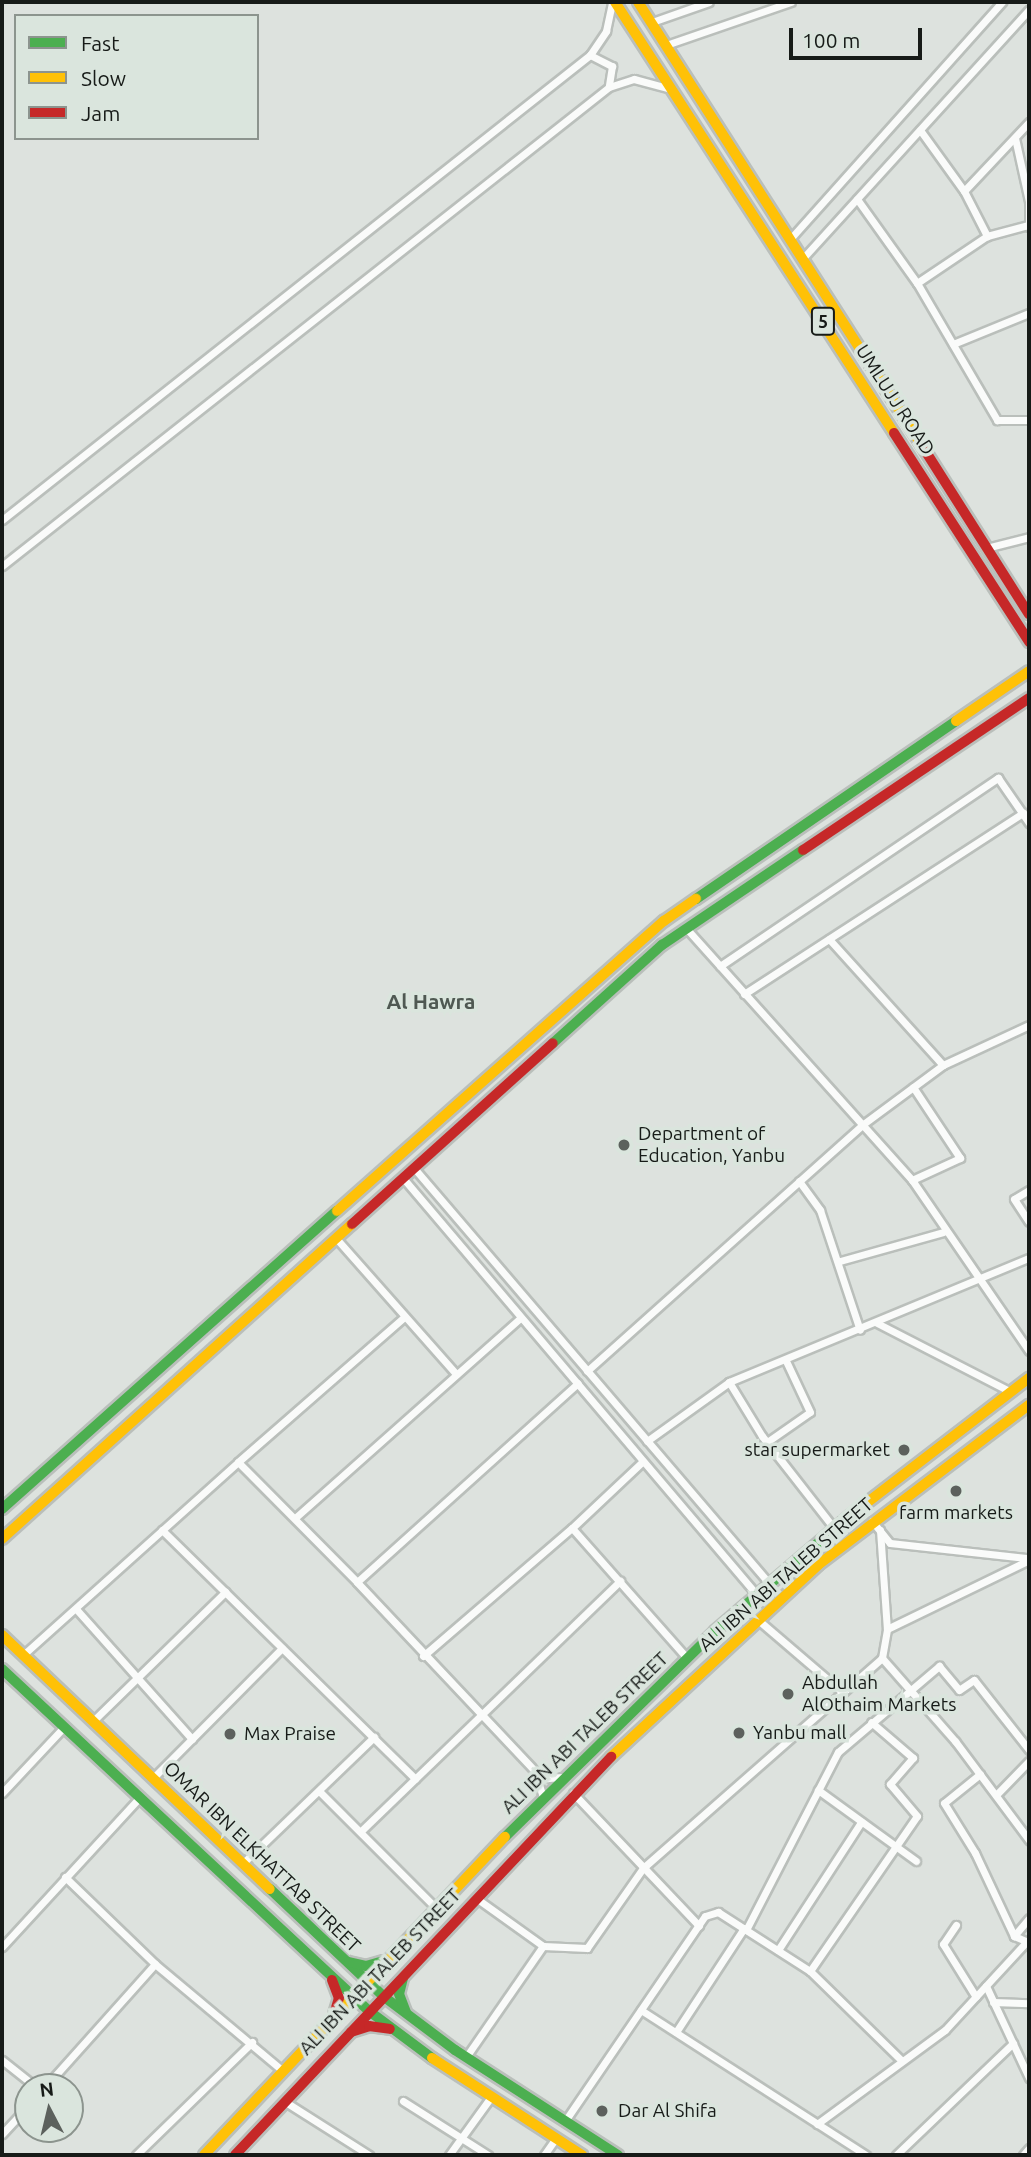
<!DOCTYPE html>
<style>
body{margin:0}
#map{position:relative;width:1031px;height:2157px;overflow:hidden;background:#dde2de;font-family:Ubuntu,sans-serif}
div>[style]{position:absolute}
[style*='--x']{left:calc(var(--x)*1px);top:calc(var(--y)*1px);width:calc(var(--w)*1px);rotate:calc(var(--a)*1deg)}
.roads{filter:drop-shadow(2px 0 #babfbb) drop-shadow(-2px 0 #babfbb) drop-shadow(0 2px #babfbb) drop-shadow(0 -2px #babfbb)}
.street>*{height:7px;margin:-3.5px;padding:0 3.5px;transform-origin:3.5px;border-radius:3.5px;background:#fafbfa}
.fast>*{height:10px;margin:-5px;padding:0 5px;transform-origin:5px;border-radius:5px;background:#4caf50}
.slow>*{height:10px;margin:-5px;padding:0 5px;transform-origin:5px;border-radius:5px;background:#ffc107}
.jam>*{height:10px;margin:-5px;padding:0 5px;transform-origin:5px;border-radius:5px;background:#c62828}
.dots>*{width:19px;height:19px;translate:-50% -50%;box-sizing:border-box;border:4px solid #dae5dd;border-radius:50%}
span{translate:-50% -50%;white-space:nowrap;text-align:center;line-height:1.15;-webkit-text-stroke:7px #dae5dd;paint-order:stroke}
.shield-label span{padding:2px 5px;background:#dae5dd;border:2px solid;border-radius:5px;-webkit-text-stroke-width:0}
.shield-label{font-size:18px;color:#171b18;font-weight:700}
.street-label{font-size:19px;color:#171b18}
.poi-label{font-size:19px;color:#171b18}
.left{translate:0 -50%;text-align:left}
.right{translate:-100% -50%;text-align:right}
.neighbourhood-label{font-size:21px;color:#4f5852;font-weight:700}
.frame{position:absolute;inset:0;border:4px solid #171b18;pointer-events:none}
.legend{position:absolute;left:14px;top:14px;width:245px;height:126px;box-sizing:border-box;background:#dae5dd;border:2px solid #8c948e;margin:0;padding:9px 12px;list-style:none;font-size:21px;color:#171b18}
.legend li{display:flex;align-items:center;gap:14px;height:35px}
.legend b{width:35px;border:2px solid #8c948e}
.north{position:absolute;left:14px;top:2073px;width:70px;height:70px;box-sizing:border-box;background:#dae5dd;border:2px solid #8c948e;border-radius:50%;rotate:353deg;font-size:19px;font-weight:700;line-height:28px;text-align:center;color:#171b18}
.north::after{content:'';display:block;margin:auto;width:24px;height:32px;background:#5c615d;clip-path:polygon(50% 0,100% 100%,50% 72%,0 100%)}
.scale{position:absolute;left:789px;top:28px;width:133px;height:32px;box-sizing:border-box;border:4px solid #171b18;border-top:0;padding-left:9px;font-size:21px;line-height:24px;white-space:nowrap;color:#171b18;-webkit-text-stroke:5px #dae5dd;paint-order:stroke}
</style>
<div id="map">
<div class="roads">
<div class="street">
<div style="--x:652;--y:22;--w:60;--a:-19.3"></div>
<div style="--x:666;--y:45;--w:132;--a:-19"></div>
<div style="--x:590;--y:55;--w:25;--a:27"></div>
<div style="--x:612;--y:66;--w:20;--a:99"></div>
<div style="--x:920;--y:130;--w:75;--a:54.2"></div>
<div style="--x:964;--y:191;--w:51;--a:62.9"></div>
<div style="--x:1015;--y:138;--w:65;--a:77.5"></div>
<div style="--x:1029;--y:201;--w:26;--a:90"></div>
<div style="--x:964;--y:191;--w:95;--a:-46.7"></div>
<div style="--x:857;--y:199;--w:103;--a:54.5"></div>
<div style="--x:917;--y:283;--w:159;--a:59.7"></div>
<div style="--x:997;--y:420;--w:32;--a:0"></div>
<div style="--x:791;--y:238;--w:317;--a:-48.2"></div>
<div style="--x:804;--y:257;--w:334;--a:-47.7"></div>
<div style="--x:917;--y:283;--w:84;--a:-33.9"></div>
<div style="--x:987;--y:236;--w:42;--a:-15"></div>
<div style="--x:953;--y:344;--w:82;--a:-22.2"></div>
<div style="--x:2;--y:520;--w:750;--a:-38.34"></div>
<div style="--x:590;--y:55;--w:29;--a:-56"></div>
<div style="--x:606;--y:31;--w:30;--a:-78"></div>
<div style="--x:986;--y:548;--w:44;--a:-14.3"></div>
<div style="--x:2;--y:566;--w:773;--a:-38.28"></div>
<div style="--x:609;--y:87;--w:26;--a:-18"></div>
<div style="--x:634;--y:79;--w:35;--a:15"></div>
<div style="--x:686;--y:928;--w:338;--a:48.1"></div>
<div style="--x:912;--y:1180;--w:207;--a:55.6"></div>
<div style="--x:829;--y:939;--w:170;--a:47.9"></div>
<div style="--x:720;--y:966;--w:336;--a:-34.1"></div>
<div style="--x:998;--y:778;--w:55;--a:55.4"></div>
<div style="--x:744;--y:994;--w:333;--a:-33"></div>
<div style="--x:414;--y:1168;--w:546;--a:49.46"></div>
<div style="--x:403;--y:1178;--w:547;--a:49.67"></div>
<div style="--x:912;--y:1180;--w:53;--a:-24.6"></div>
<div style="--x:960;--y:1158;--w:85;--a:-123.5"></div>
<div style="--x:799;--y:1181;--w:36;--a:54"></div>
<div style="--x:820;--y:1210;--w:126;--a:71.6"></div>
<div style="--x:1029;--y:1190;--w:17;--a:149"></div>
<div style="--x:1014;--y:1199;--w:27;--a:57"></div>
<div style="--x:335;--y:1237;--w:183;--a:48.5"></div>
<div style="--x:840;--y:1261;--w:107;--a:-15.7"></div>
<div style="--x:877;--y:1323;--w:151;--a:27.2"></div>
<div style="--x:587;--y:1371;--w:369;--a:-41.8"></div>
<div style="--x:862;--y:1125;--w:101;--a:-36.5"></div>
<div style="--x:943;--y:1065;--w:95;--a:-24.9"></div>
<div style="--x:729;--y:1382;--w:63;--a:58.6"></div>
<div style="--x:762;--y:1436;--w:115;--a:52"></div>
<div style="--x:647;--y:1441;--w:101;--a:-35.7"></div>
<div style="--x:729;--y:1382;--w:325;--a:-22.5"></div>
<div style="--x:767;--y:1442;--w:52;--a:-34.9"></div>
<div style="--x:810;--y:1412;--w:56;--a:-115.2"></div>
<div style="--x:238;--y:1462;--w:220;--a:-41.1"></div>
<div style="--x:642;--y:1462;--w:96;--a:136.7"></div>
<div style="--x:572;--y:1528;--w:174;--a:48.5"></div>
<div style="--x:295;--y:1518;--w:302;--a:-41.6"></div>
<div style="--x:872;--y:1521;--w:28;--a:51"></div>
<div style="--x:890;--y:1543;--w:137;--a:6.3"></div>
<div style="--x:162;--y:1530;--w:355;--a:44.5"></div>
<div style="--x:880;--y:1530;--w:99;--a:86"></div>
<div style="--x:77;--y:1610;--w:173;--a:48.3"></div>
<div style="--x:757;--y:1619;--w:111;--a:40.6"></div>
<div style="--x:23;--y:1655;--w:289;--a:-41.9"></div>
<div style="--x:238;--y:1462;--w:169;--a:45.2"></div>
<div style="--x:423;--y:1656;--w:196;--a:-40.7"></div>
<div style="--x:882;--y:1658;--w:111;--a:48.7"></div>
<div style="--x:955;--y:1741;--w:124;--a:53.2"></div>
<div style="--x:93;--y:1721;--w:185;--a:-44.3"></div>
<div style="--x:534;--y:1770;--w:258;--a:-133.3"></div>
<div style="--x:357;--y:1582;--w:297;--a:-42"></div>
<div style="--x:980;--y:1774;--w:46;--a:141.1"></div>
<div style="--x:944;--y:1803;--w:59;--a:58.2"></div>
<div style="--x:975;--y:1853;--w:92;--a:64.8"></div>
<div style="--x:1014;--y:1936;--w:15;--a:23"></div>
<div style="--x:153;--y:1778;--w:183;--a:-45.2"></div>
<div style="--x:818;--y:1790;--w:121;--a:35.9"></div>
<div style="--x:319;--y:1791;--w:165;--a:45"></div>
<div style="--x:2;--y:1793;--w:91;--a:-46.8"></div>
<div style="--x:573;--y:1793;--w:183;--a:46.5"></div>
<div style="--x:996;--y:1795;--w:47;--a:-45.9"></div>
<div style="--x:543;--y:1797;--w:28;--a:-108"></div>
<div style="--x:534;--y:1770;--w:16;--a:30"></div>
<div style="--x:548;--y:1778;--w:15;--a:-4"></div>
<div style="--x:362;--y:1830;--w:359;--a:-44"></div>
<div style="--x:243;--y:1863;--w:182;--a:-43.9"></div>
<div style="--x:65;--y:1877;--w:125;--a:44"></div>
<div style="--x:155;--y:1964;--w:167;--a:39.9"></div>
<div style="--x:476;--y:1898;--w:82;--a:35.6"></div>
<div style="--x:543;--y:1946;--w:44;--a:2.6"></div>
<div style="--x:587;--y:1948;--w:98;--a:-55"></div>
<div style="--x:643;--y:1868;--w:318;--a:-41.3"></div>
<div style="--x:882;--y:1658;--w:29;--a:-80"></div>
<div style="--x:887;--y:1629;--w:158;--a:-25.9"></div>
<div style="--x:956;--y:1925;--w:23;--a:124"></div>
<div style="--x:943;--y:1944;--w:62;--a:58.1"></div>
<div style="--x:746;--y:1930;--w:200;--a:-62.7"></div>
<div style="--x:838;--y:1752;--w:133;--a:-40.4"></div>
<div style="--x:939;--y:1666;--w:31;--a:50"></div>
<div style="--x:959;--y:1690;--w:18;--a:-34"></div>
<div style="--x:974;--y:1680;--w:89;--a:51.8"></div>
<div style="--x:1014;--y:1936;--w:23;--a:-50"></div>
<div style="--x:2;--y:1947;--w:202;--a:-47.4"></div>
<div style="--x:778;--y:1950;--w:153;--a:-57"></div>
<div style="--x:810;--y:1971;--w:188;--a:-55.4"></div>
<div style="--x:917;--y:1816;--w:42;--a:-130.2"></div>
<div style="--x:890;--y:1784;--w:35;--a:-49"></div>
<div style="--x:913;--y:1758;--w:55;--a:-139.4"></div>
<div style="--x:986;--y:1986;--w:102;--a:64.9"></div>
<div style="--x:993;--y:2002;--w:36;--a:2"></div>
<div style="--x:641;--y:2010;--w:268;--a:32.8"></div>
<div style="--x:676;--y:2032;--w:124;--a:-56.8"></div>
<div style="--x:466;--y:2057;--w:135;--a:-55.3"></div>
<div style="--x:2;--y:2060;--w:43;--a:38.5"></div>
<div style="--x:45;--y:2087;--w:165;--a:-48.2"></div>
<div style="--x:284;--y:2101;--w:101;--a:32.4"></div>
<div style="--x:403;--y:2101;--w:101;--a:32.4"></div>
<div style="--x:565;--y:2121;--w:248;--a:-55.7"></div>
<div style="--x:705;--y:1916;--w:14;--a:-17"></div>
<div style="--x:718;--y:1912;--w:109;--a:32.7"></div>
<div style="--x:810;--y:1971;--w:127;--a:44.4"></div>
<div style="--x:817;--y:2124;--w:159;--a:-36.3"></div>
<div style="--x:945;--y:2030;--w:121;--a:-47.3"></div>
<div style="--x:2;--y:2134;--w:38;--a:-47"></div>
<div style="--x:136;--y:2155;--w:162;--a:-44.2"></div>
<div style="--x:449;--y:2155;--w:72;--a:-54.1"></div>
<div style="--x:544;--y:2155;--w:19;--a:-55"></div>
<div style="--x:896;--y:2155;--w:162;--a:-43.7"></div>
<div style="--x:1023;--y:2155;--w:9;--a:-49"></div>
</div>
<div class="fast">
<div style="--x:696;--y:899;--w:315;--a:-34.4"></div>
<div style="--x:553;--y:1043;--w:147;--a:-42"></div>
<div style="--x:662;--y:945;--w:170;--a:-34"></div>
<div style="--x:2;--y:1509;--w:448;--a:-41.7"></div>
<div style="--x:2;--y:1669;--w:502;--a:42.98"></div>
<div style="--x:369;--y:2011;--w:79;--a:36.7"></div>
<div style="--x:505;--y:1837;--w:294;--a:-44.4"></div>
<div style="--x:715;--y:1631;--w:179;--a:-40.5"></div>
<div style="--x:270;--y:1889;--w:156;--a:43.4"></div>
<div style="--x:383;--y:1996;--w:90;--a:36.9"></div>
<div style="--x:455;--y:2050;--w:194;--a:32.8"></div>
<div style="--x:349;--y:1962;--w:17;--a:13"></div>
<div style="--x:366;--y:1966;--w:18;--a:-16"></div>
<div style="--x:403;--y:1978;--w:16;--a:104"></div>
<div style="--x:399;--y:1994;--w:19;--a:69"></div>
</div>
<div class="slow">
<div style="--x:615;--y:2;--w:513;--a:57.08"></div>
<div style="--x:638;--y:2;--w:521;--a:57.38"></div>
<div style="--x:956;--y:721;--w:88;--a:-34.4"></div>
<div style="--x:337;--y:1211;--w:437;--a:-41.6"></div>
<div style="--x:664;--y:921;--w:39;--a:-35"></div>
<div style="--x:851;--y:1515;--w:225;--a:-37.6"></div>
<div style="--x:2;--y:1539;--w:471;--a:-42"></div>
<div style="--x:2;--y:1635;--w:369;--a:43.5"></div>
<div style="--x:611;--y:1757;--w:282;--a:-42.8"></div>
<div style="--x:818;--y:1565;--w:265;--a:-37.2"></div>
<div style="--x:432;--y:2058;--w:179;--a:32.9"></div>
<div style="--x:204;--y:2155;--w:438;--a:-46.6"></div>
</div>
<div class="jam">
<div style="--x:894;--y:433;--w:249;--a:57.1"></div>
<div style="--x:919;--y:441;--w:205;--a:57.6"></div>
<div style="--x:803;--y:850;--w:272;--a:-33.9"></div>
<div style="--x:352;--y:1224;--w:270;--a:-42"></div>
<div style="--x:332;--y:1980;--w:19;--a:69"></div>
<div style="--x:339;--y:1998;--w:17;--a:107"></div>
<div style="--x:351;--y:2032;--w:19;--a:-18"></div>
<div style="--x:369;--y:2026;--w:21;--a:8"></div>
<div style="--x:235;--y:2155;--w:548;--a:-46.63"></div>
</div>
</div>
<div class="dots">
<div style="left:624px;top:1145px;background:#5c615d"></div>
<div style="left:904px;top:1450px;background:#5c615d"></div>
<div style="left:956px;top:1491px;background:#5c615d"></div>
<div style="left:788px;top:1694px;background:#5c615d"></div>
<div style="left:739px;top:1733px;background:#5c615d"></div>
<div style="left:230px;top:1734px;background:#5c615d"></div>
<div style="left:602px;top:2111px;background:#5c615d"></div>
</div>
<div class="shield-label">
<span style="left:823px;top:321px">5</span>
</div>
<div class="street-label">
<span style="left:895px;top:400px;rotate:57deg">UMLUJJ ROAD</span>
<span style="left:786px;top:1575px;rotate:-41deg">ALI IBN ABI TALEB STREET</span>
<span style="left:585px;top:1733px;rotate:-44deg">ALI IBN ABI TALEB STREET</span>
<span style="left:262px;top:1857px;rotate:44deg">OMAR IBN ELKHATTAB STREET</span>
<span style="left:380px;top:1972px;rotate:-46deg">ALI IBN ABI TALEB STREET</span>
</div>
<div class="poi-label">
<span class="left" style="left:638px;top:1145px">Department of<br>Education, Yanbu</span>
<span class="right" style="left:890px;top:1450px">star supermarket</span>
<span style="left:956px;top:1513px">farm markets</span>
<span class="left" style="left:802px;top:1694px">Abdullah<br>AlOthaim Markets</span>
<span class="left" style="left:753px;top:1733px">Yanbu mall</span>
<span class="left" style="left:244px;top:1734px">Max Praise</span>
<span class="left" style="left:618px;top:2111px">Dar Al Shifa</span>
</div>
<div class="neighbourhood-label">
<span style="left:431px;top:1001px">Al Hawra</span>
</div>
<div class="frame"></div>
<ul class="legend">
<li><b style="height:9px;background:#4caf50"></b>Fast</li>
<li><b style="height:9px;background:#ffc107"></b>Slow</li>
<li><b style="height:9px;background:#c62828"></b>Jam</li>
</ul>
<div class="north">N</div>
<div class="scale">100 m</div>
</div>
